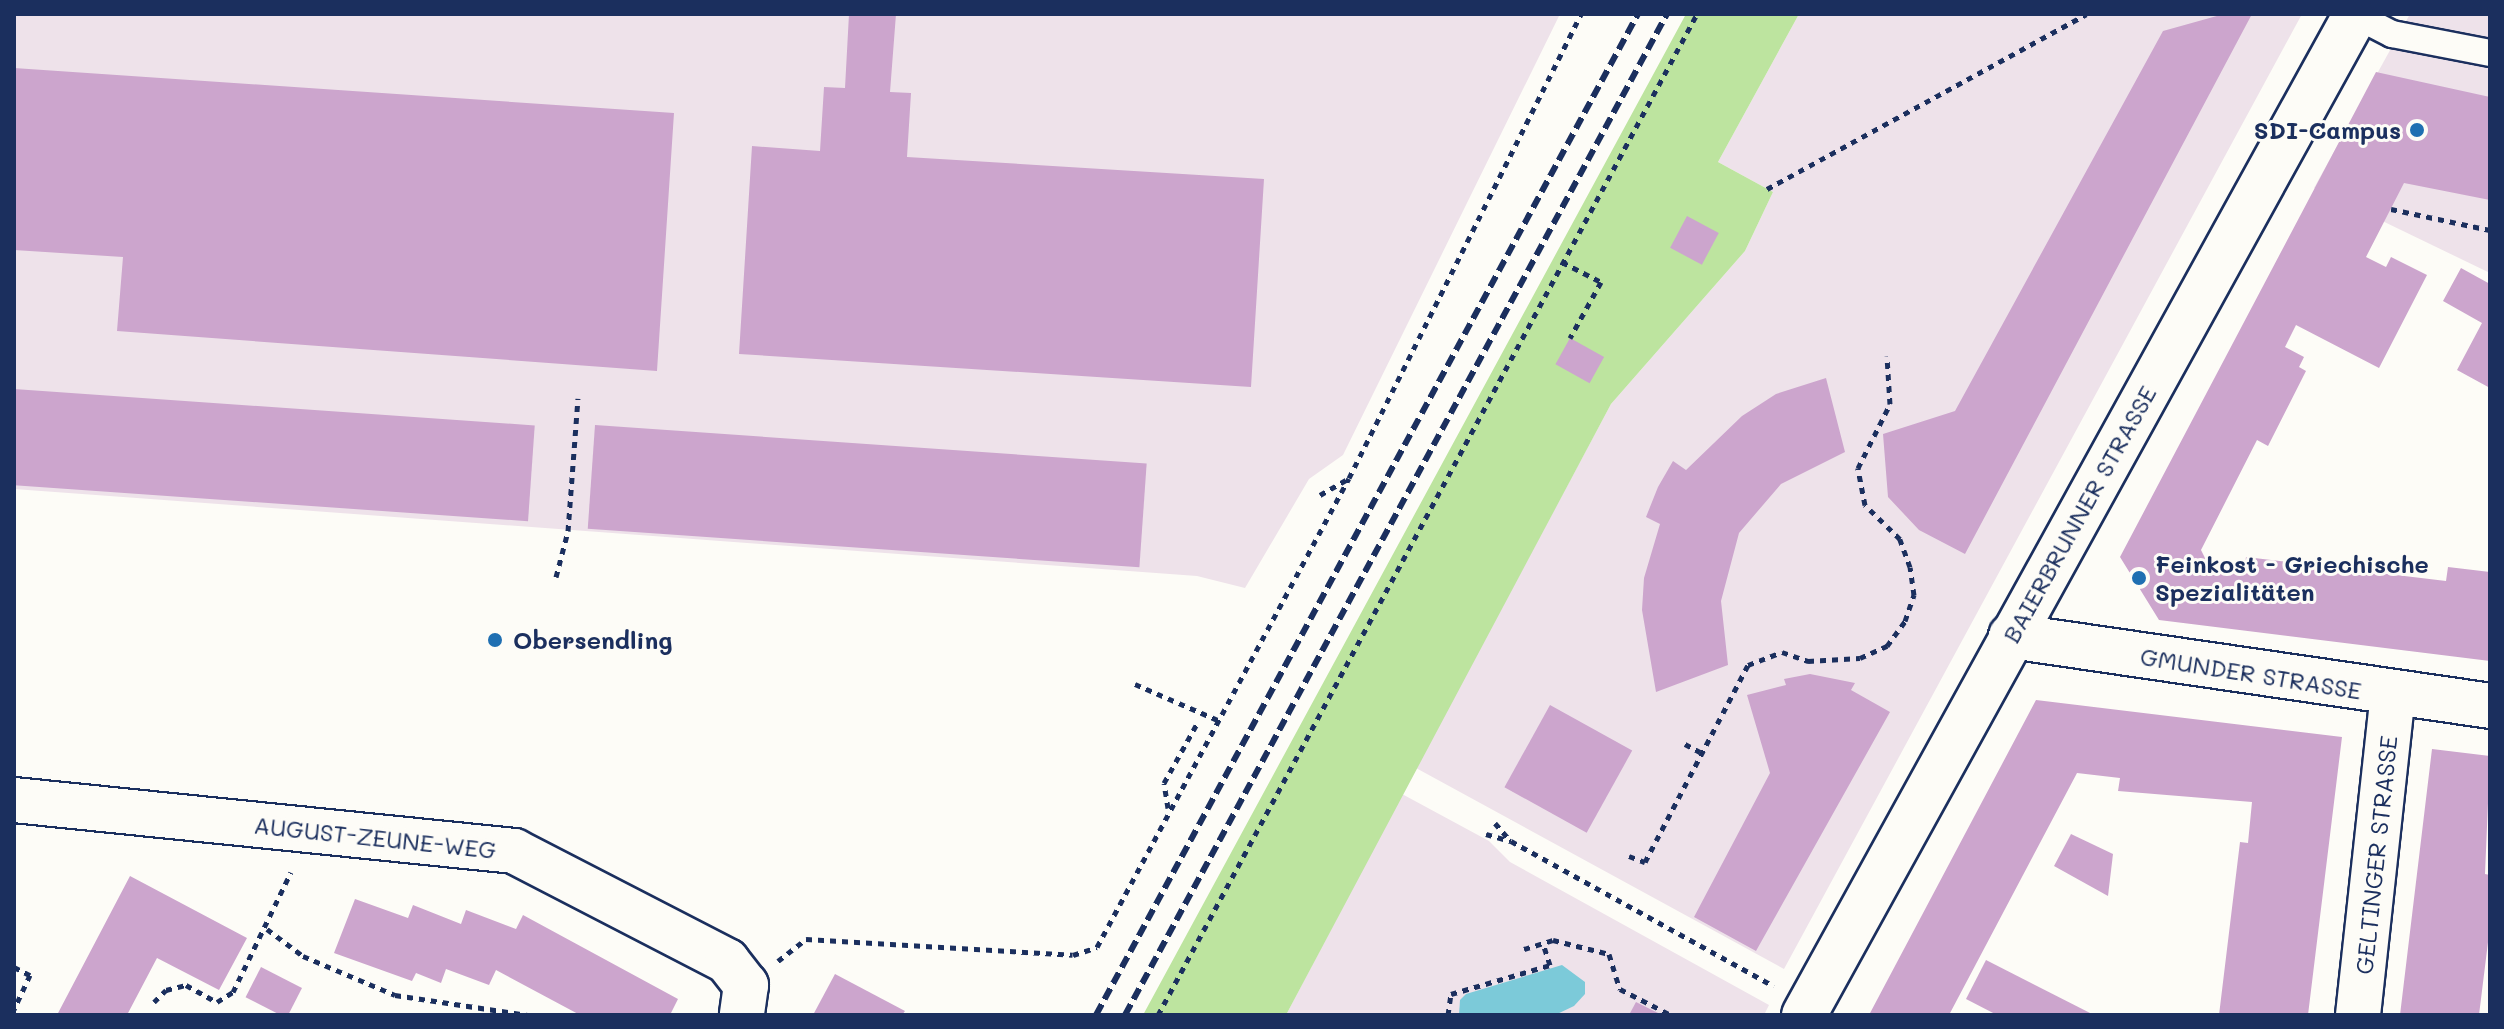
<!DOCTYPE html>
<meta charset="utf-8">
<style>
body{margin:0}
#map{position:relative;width:2504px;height:1029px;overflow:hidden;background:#fdfcf7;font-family:Mali,sans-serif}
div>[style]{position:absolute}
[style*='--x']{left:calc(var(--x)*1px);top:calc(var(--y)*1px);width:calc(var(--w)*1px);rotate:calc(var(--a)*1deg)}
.built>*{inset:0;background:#eee2ea}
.green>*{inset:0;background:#bde49f}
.water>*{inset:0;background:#7ccad9}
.building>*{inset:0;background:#cca5cd;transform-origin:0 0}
.path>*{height:5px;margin-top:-2.5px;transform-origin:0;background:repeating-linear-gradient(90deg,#1b2f5e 0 6px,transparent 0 12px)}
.roads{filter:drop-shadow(2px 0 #1b2f5e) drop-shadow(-2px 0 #1b2f5e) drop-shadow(0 2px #1b2f5e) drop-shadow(0 -2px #1b2f5e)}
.lane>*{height:26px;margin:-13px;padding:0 13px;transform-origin:13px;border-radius:13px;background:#fdfcf7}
.street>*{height:44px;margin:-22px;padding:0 22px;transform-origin:22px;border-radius:22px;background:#fdfcf7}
.rail>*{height:6px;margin-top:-3px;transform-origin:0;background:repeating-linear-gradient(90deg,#1b2f5e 0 12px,transparent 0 18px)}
.dots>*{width:22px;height:22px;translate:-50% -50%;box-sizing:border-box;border:4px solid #fdfcf7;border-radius:50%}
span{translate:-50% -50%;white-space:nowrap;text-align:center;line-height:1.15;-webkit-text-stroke:6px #fdfcf7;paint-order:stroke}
.poi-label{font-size:24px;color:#1b2f5e;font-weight:700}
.right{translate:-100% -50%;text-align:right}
.left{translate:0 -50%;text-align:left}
.street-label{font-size:24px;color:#1b2f5e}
.frame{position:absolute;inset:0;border:16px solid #1b2f5e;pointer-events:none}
</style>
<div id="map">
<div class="built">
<div style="clip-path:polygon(14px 14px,1560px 14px,1343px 455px,1309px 479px,1245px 588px,1197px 576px,14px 489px)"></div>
<div style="clip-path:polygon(1799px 14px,2302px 14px,1784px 969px,1416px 768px,1611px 404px,1745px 251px,1773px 192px,1718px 162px)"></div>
<div style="clip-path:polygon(2410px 14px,2490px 14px,2490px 273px,2314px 188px)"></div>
<div style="clip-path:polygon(1402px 794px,1489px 841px,1510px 862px,1769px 1005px,1764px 1015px,1286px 1015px)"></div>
</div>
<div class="green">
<div style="clip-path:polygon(1686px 14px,1799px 14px,1718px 162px,1773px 192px,1745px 251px,1611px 404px,1286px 1015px,1143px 1015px)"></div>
</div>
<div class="water">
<div style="clip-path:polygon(1562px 965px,1585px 982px,1585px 994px,1574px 1006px,1555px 1015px,1459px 1015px,1460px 1000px,1466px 994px)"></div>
</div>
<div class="building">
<div style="clip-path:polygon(849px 14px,896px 14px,890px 92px,911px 93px,907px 157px,1264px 179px,1251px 387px,739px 354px,752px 146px,820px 151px,824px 87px,845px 88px)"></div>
<div style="clip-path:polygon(2224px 14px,2252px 14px,1965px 554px,1919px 530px,1888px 497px,1883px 434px,1955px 411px,2163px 31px)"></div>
<div style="clip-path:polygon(14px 68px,674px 113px,657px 371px,117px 331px,123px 257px,14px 250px)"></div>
<div style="clip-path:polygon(2376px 72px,2490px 97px,2490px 200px,2404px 183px,2366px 257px,2386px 267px,2391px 257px,2427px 275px,2379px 368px,2296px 325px,2285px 347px,2304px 357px,2299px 367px,2306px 371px,2268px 446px,2257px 440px,2201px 550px,2205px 558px,2245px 564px,2246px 557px,2446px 581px,2448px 567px,2490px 572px,2490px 661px,2159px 620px,2120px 557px)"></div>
<div style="left:1687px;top:216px;width:36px;height:36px;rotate:28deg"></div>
<div style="clip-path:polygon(2461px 268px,2490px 284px,2490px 388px,2457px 370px,2482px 323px,2443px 301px)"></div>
<div style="left:1570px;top:338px;width:39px;height:30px;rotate:29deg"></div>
<div style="clip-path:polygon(1826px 378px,1845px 452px,1781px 484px,1739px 533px,1721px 601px,1728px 665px,1656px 692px,1642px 610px,1644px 578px,1660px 524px,1646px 517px,1658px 487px,1673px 461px,1686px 470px,1742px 416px,1776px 394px)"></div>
<div style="left:14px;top:389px;width:522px;height:96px;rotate:4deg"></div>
<div style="left:595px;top:425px;width:553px;height:104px;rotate:4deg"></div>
<div style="clip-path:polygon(1810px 674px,1855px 683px,1851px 690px,1890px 712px,1756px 951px,1694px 917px,1770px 773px,1747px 695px,1786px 685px,1784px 679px)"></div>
<div style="clip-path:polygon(2036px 700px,2342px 737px,2308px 1015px,2219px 1015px,2240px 842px,2248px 843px,2252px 802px,2118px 791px,2120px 778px,2077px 773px,1949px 1015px,1869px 1015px)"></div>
<div style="left:1550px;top:705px;width:94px;height:94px;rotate:29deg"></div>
<div style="clip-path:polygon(2432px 749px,2490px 756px,2485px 874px,2490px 875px,2490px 926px,2479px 1015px,2400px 1015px)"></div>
<div style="clip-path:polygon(2071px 834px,2113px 854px,2108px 896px,2054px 866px)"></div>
<div style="clip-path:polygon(130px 876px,247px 938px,219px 990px,157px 958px,127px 1015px,57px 1015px)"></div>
<div style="clip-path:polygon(355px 899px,408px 918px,413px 905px,461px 924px,466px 910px,516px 929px,523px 915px,678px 999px,670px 1015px,580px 1015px,496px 970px,489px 985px,446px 969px,441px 983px,416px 973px,412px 981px,334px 953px)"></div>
<div style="clip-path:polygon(1986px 960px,2094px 1015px,1997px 1015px,1966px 999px)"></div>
<div style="left:261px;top:967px;width:46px;height:34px;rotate:27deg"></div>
<div style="clip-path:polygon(835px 974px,905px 1011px,902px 1015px,813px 1015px)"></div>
<div style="clip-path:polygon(1636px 1002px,1662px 1015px,1629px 1015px)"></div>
</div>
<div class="path">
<div style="--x:1767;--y:189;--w:364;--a:-28.7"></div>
<div style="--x:2391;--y:209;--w:101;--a:12"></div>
<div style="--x:1562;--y:262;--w:44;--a:27.1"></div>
<div style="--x:1601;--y:282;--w:64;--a:119"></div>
<div style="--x:1320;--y:495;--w:32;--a:-30"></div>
<div style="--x:556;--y:577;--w:48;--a:-75.4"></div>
<div style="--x:568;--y:531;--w:133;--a:-85.7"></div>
<div style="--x:1135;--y:684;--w:93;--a:23.5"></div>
<div style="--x:1685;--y:744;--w:17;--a:28"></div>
<div style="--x:1168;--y:808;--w:25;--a:-99"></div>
<div style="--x:1164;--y:783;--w:70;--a:-60.9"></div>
<div style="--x:1495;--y:823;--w:23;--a:49"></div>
<div style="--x:1486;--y:834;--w:26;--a:16"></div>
<div style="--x:1511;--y:841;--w:300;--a:28.9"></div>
<div style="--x:1629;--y:856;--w:17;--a:21"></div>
<div style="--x:1645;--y:862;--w:222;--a:-62.4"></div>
<div style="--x:1748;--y:665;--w:36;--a:-21"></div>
<div style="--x:1782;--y:652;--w:28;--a:19"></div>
<div style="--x:1808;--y:661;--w:52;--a:-3.3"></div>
<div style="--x:1860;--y:658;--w:30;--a:-24"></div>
<div style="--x:1887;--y:646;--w:31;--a:-54"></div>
<div style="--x:1905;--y:621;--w:28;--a:-71"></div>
<div style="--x:1914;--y:595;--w:28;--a:-98"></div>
<div style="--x:1910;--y:567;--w:30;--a:-110"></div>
<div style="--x:1900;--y:539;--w:49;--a:-135.8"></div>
<div style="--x:1865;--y:505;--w:38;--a:-101"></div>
<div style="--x:1858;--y:468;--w:72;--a:-63.4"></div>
<div style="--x:1890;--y:404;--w:48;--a:-93.6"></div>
<div style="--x:267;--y:929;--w:45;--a:36.9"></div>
<div style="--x:303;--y:956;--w:100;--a:23"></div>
<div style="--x:395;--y:995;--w:134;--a:8.6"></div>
<div style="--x:1524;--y:949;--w:30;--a:-17"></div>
<div style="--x:1553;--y:940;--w:58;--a:14"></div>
<div style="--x:1609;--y:954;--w:37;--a:73"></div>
<div style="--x:1620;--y:989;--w:57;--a:27"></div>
<div style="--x:778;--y:961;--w:36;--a:-38"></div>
<div style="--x:806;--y:939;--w:267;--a:3.4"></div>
<div style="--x:1073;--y:955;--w:25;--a:-18"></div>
<div style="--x:1097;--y:947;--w:532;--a:-61.75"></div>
<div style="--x:1349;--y:478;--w:519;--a:-63.43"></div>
<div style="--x:14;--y:967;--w:18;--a:27"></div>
<div style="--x:30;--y:975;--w:38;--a:115"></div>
<div style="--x:154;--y:1002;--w:17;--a:-45"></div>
<div style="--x:166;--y:990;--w:21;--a:-14"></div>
<div style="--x:186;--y:985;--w:35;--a:29"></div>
<div style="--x:217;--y:1002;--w:19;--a:-32"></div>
<div style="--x:233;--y:992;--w:133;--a:-64.2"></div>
<div style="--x:1158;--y:1015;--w:1137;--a:-61.7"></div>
<div style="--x:1448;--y:1015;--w:21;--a:-82"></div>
<div style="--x:1451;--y:994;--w:103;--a:-16.3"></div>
<div style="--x:1550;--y:965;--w:23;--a:-108"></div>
</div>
<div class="roads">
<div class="lane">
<div style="--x:2355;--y:15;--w:42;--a:27.2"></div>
<div style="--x:2392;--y:34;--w:100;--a:11"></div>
</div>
<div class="street">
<div style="--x:2011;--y:636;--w:484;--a:8.3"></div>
<div style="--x:14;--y:800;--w:503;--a:5.82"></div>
<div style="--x:514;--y:851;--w:240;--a:27.3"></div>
<div style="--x:727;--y:961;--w:31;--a:52"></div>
<div style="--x:746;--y:985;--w:30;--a:98"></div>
<div style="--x:1804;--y:1015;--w:1143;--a:-61.13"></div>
<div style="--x:2358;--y:1015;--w:323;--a:-83.8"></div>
</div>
</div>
<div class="rail">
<div style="--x:1096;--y:1015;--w:1138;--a:-61.57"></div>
<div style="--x:1125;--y:1015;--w:1138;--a:-61.57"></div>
</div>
<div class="dots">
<div style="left:2417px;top:130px;background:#1f6fb2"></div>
<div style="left:2139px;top:578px;background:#1f6fb2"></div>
<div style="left:495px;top:640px;background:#1f6fb2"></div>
</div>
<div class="poi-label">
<span class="right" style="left:2401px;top:130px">SDI-Campus</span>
<span class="left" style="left:2155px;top:578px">Feinkost - Griechische<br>Spezialitäten</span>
<span class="left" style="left:513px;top:640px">Obersendling</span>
</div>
<div class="street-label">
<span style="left:2079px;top:514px;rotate:-61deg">BAIERBRUNNER STRASSE</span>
<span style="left:2251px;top:673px;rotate:9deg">GMUNDER STRASSE</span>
<span style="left:375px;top:837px;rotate:6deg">AUGUST-ZEUNE-WEG</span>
<span style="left:2376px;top:855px;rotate:-84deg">GELTINGER STRASSE</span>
</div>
<div class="frame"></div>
</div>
